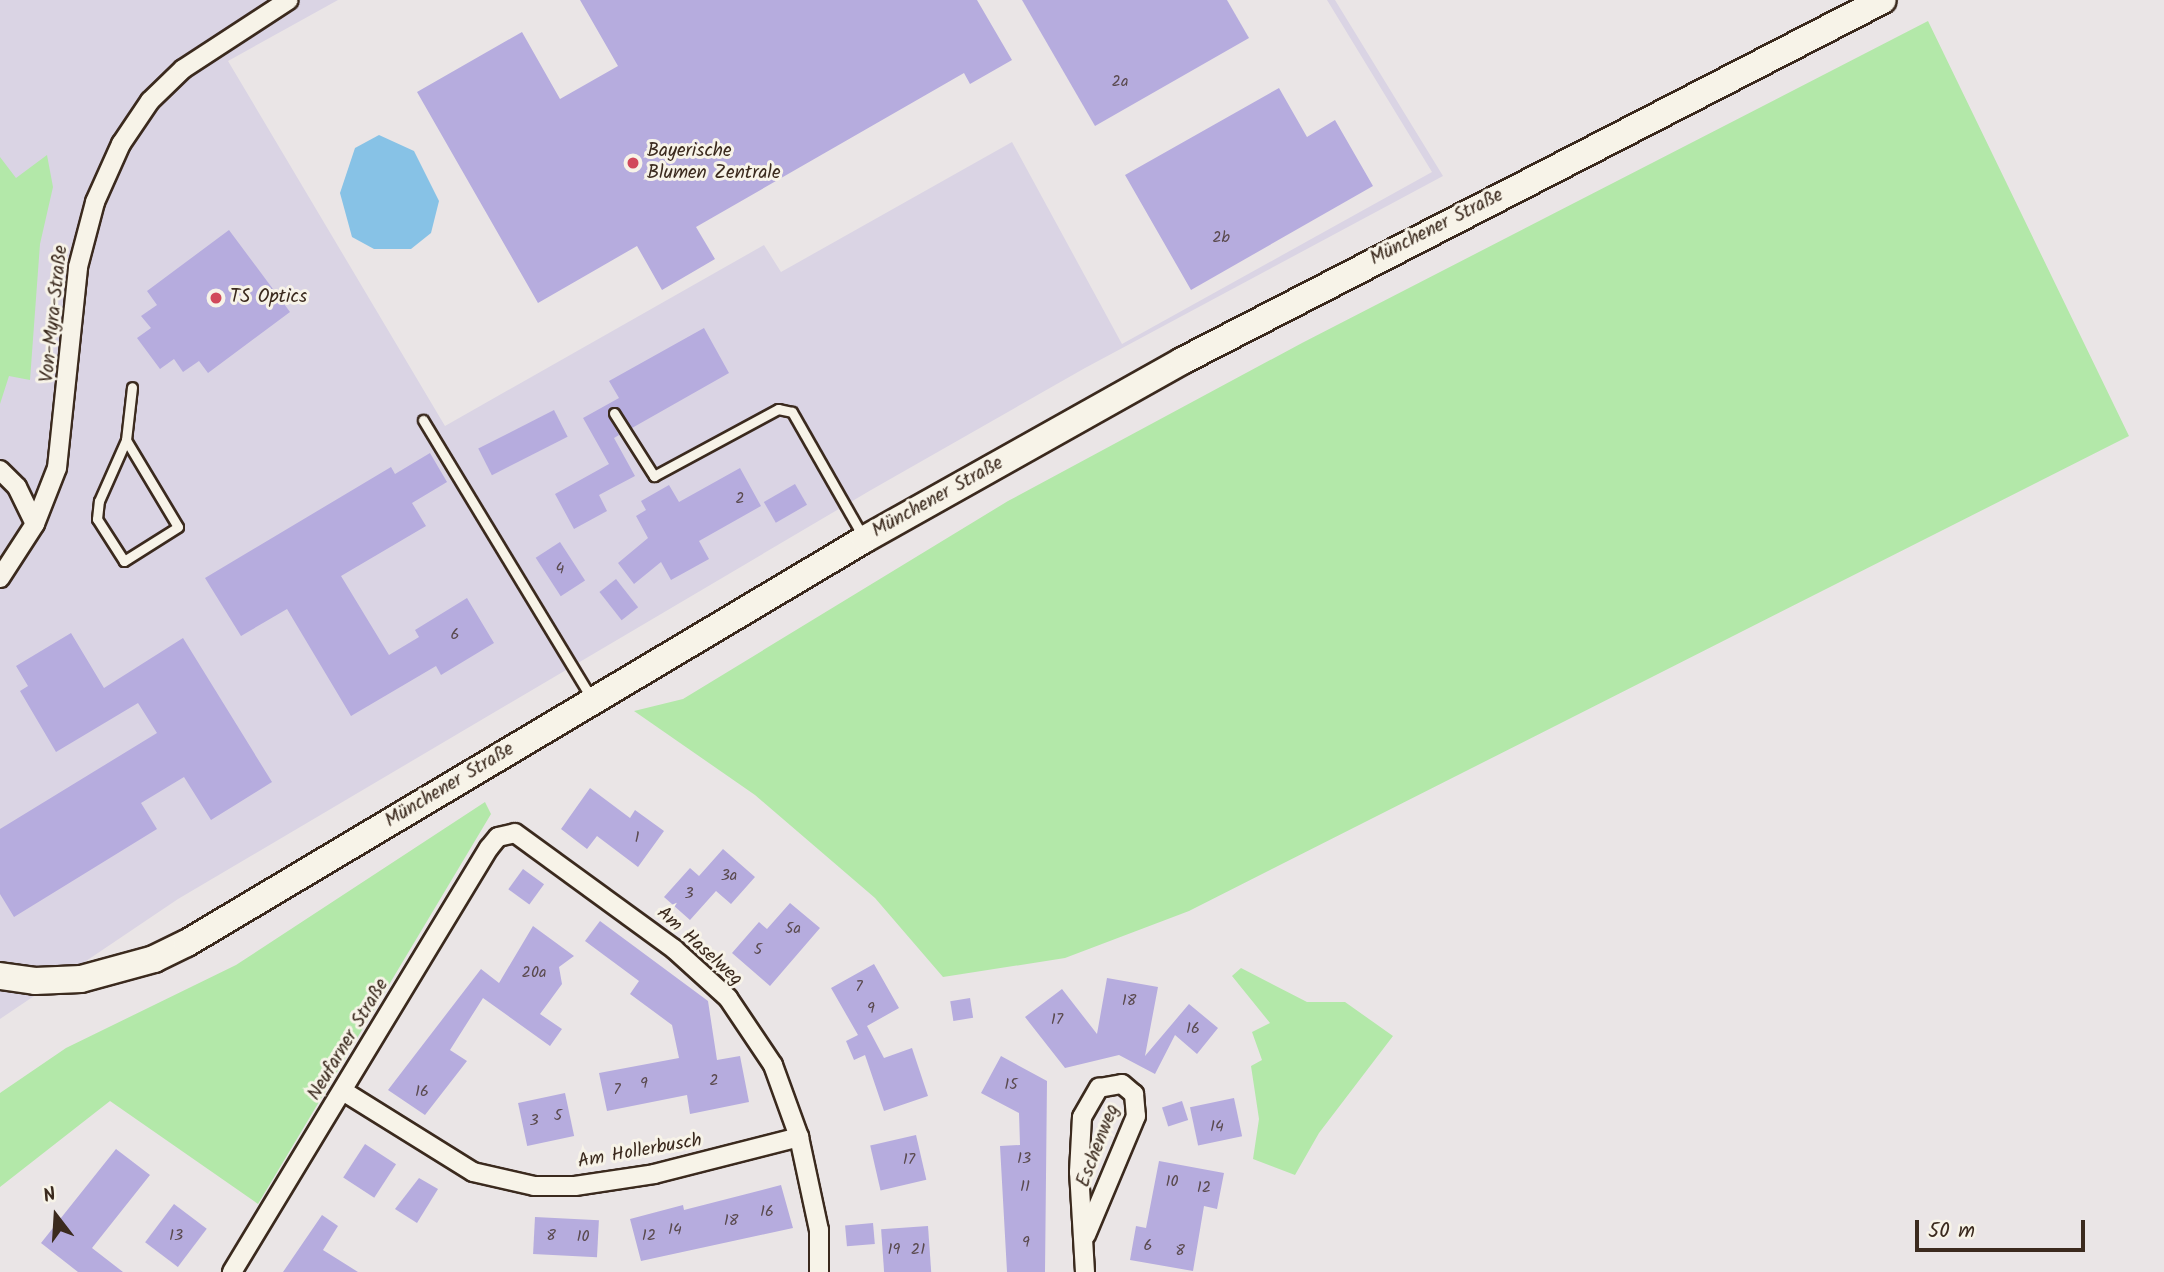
<!DOCTYPE html>
<meta charset="utf-8">
<style>
body{margin:0}
#map{position:relative;width:2164px;height:1272px;overflow:hidden;background:#eae5e6;font-family:Kalam,sans-serif}
div>[style]{position:absolute}
[style*='--x']{left:calc(var(--x)*1px);top:calc(var(--y)*1px);width:calc(var(--w)*1px);rotate:calc(var(--a)*1deg)}
.built>*{inset:0;background:#dad4e4}
.green>*{inset:0;background:#b3e8a9}
.water>*{inset:0;background:#87c2e6}
.building>*{inset:0;background:#b6acde;transform-origin:0 0}
.roads{filter:drop-shadow(2px 0 #3b2a1e) drop-shadow(-2px 0 #3b2a1e) drop-shadow(0 2px #3b2a1e) drop-shadow(0 -2px #3b2a1e)}
.lane>*{height:9px;margin:-4.5px;padding:0 4.5px;transform-origin:4.5px;border-radius:4.5px;background:#f7f3e8}
.street>*{height:18px;margin:-9px;padding:0 9px;transform-origin:9px;border-radius:9px;background:#f7f3e8}
.secondary>*{height:26px;margin:-13px;padding:0 13px;transform-origin:13px;border-radius:13px;background:#f7f3e8}
.dots>*{width:19px;height:19px;translate:-50% -50%;box-sizing:border-box;border:4px solid #f7f3e8;border-radius:50%}
span{translate:-50% -50%;white-space:nowrap;text-align:center;line-height:1.15;-webkit-text-stroke:6px #f7f3e8;paint-order:stroke}
.number-label{font-size:16px;color:#5a4a4e}
.number-label span{-webkit-text-stroke-width:0}
.poi-label{font-size:19px;color:#3b2a1e}
.left{translate:0 -50%;text-align:left}
.street-label{font-size:19px;color:#3b2a1e}
.north{position:absolute;left:21px;top:1181px;width:70px;height:70px;-webkit-text-stroke:5px #f7f3e8;paint-order:stroke;rotate:343deg;font-size:19px;font-weight:700;line-height:28px;text-align:center;color:#3b2a1e}
.north::after{content:'';display:block;margin:auto;width:24px;height:32px;background:#3b2a1e;clip-path:polygon(50% 0,100% 100%,50% 72%,0 100%)}
.scale{position:absolute;left:1915px;top:1220px;width:170px;height:32px;box-sizing:border-box;border:4px solid #3b2a1e;border-top:0;padding-left:9px;font-size:21px;line-height:24px;white-space:nowrap;color:#3b2a1e;-webkit-text-stroke:5px #f7f3e8;paint-order:stroke}
</style>
<div id="map">
<div class="built">
<div style="clip-path:polygon(0 0,338px 0,228px 61px,445px 426px,764px 245px,781px 272px,1012px 142px,1122px 344px,1432px 172px,1327px 0,1335px 0,1443px 176px,1085px 368px,871px 490px,178px 899px,0 1019px)"></div>
</div>
<div class="green">
<div style="clip-path:polygon(1928px 21px,2129px 436px,1189px 911px,1065px 958px,943px 977px,875px 898px,755px 795px,634px 711px,683px 699px,1008px 501px,1302px 343px)"></div>
<div style="clip-path:polygon(47px 155px,53px 187px,40px 244px,30px 380px,9px 376px,0 404px,0 157px,16px 178px)"></div>
<div style="clip-path:polygon(485px 802px,491px 814px,258px 1204px,110px 1101px,0 1187px,0 1093px,66px 1048px,236px 965px)"></div>
<div style="clip-path:polygon(1241px 968px,1307px 1002px,1345px 1002px,1393px 1036px,1319px 1133px,1295px 1175px,1253px 1159px,1259px 1119px,1251px 1066px,1262px 1060px,1252px 1032px,1270px 1023px,1232px 976px)"></div>
</div>
<div class="water">
<div style="clip-path:polygon(379px 135px,414px 151px,439px 201px,431px 233px,411px 249px,374px 249px,352px 237px,340px 193px,355px 148px)"></div>
</div>
<div class="building">
<div style="clip-path:polygon(580px 0,977px 0,1012px 60px,970px 84px,964px 73px,696px 227px,715px 259px,662px 290px,637px 246px,538px 303px,417px 92px,522px 32px,560px 99px,618px 66px)"></div>
<div style="clip-path:polygon(1022px 0,1227px 0,1249px 38px,1095px 126px)"></div>
<div style="clip-path:polygon(1279px 88px,1307px 137px,1335px 120px,1373px 186px,1191px 290px,1125px 175px)"></div>
<div style="clip-path:polygon(229px 230px,290px 312px,208px 373px,199px 361px,183px 372px,174px 359px,160px 369px,137px 338px,151px 328px,141px 316px,157px 305px,147px 291px)"></div>
<div style="clip-path:polygon(704px 328px,729px 373px,632px 428px,618px 407px,610px 408px,608px 416px,619px 435px,614px 438px,635px 476px,599px 495px,607px 511px,574px 529px,555px 494px,609px 464px,583px 418px,619px 398px,609px 381px)"></div>
<div style="left:554px;top:410px;width:30px;height:85px;rotate:63deg"></div>
<div style="clip-path:polygon(430px 453px,447px 482px,412px 503px,426px 526px,341px 576px,389px 655px,419px 637px,415px 630px,467px 598px,494px 643px,441px 675px,436px 666px,351px 716px,287px 609px,241px 636px,205px 578px,391px 467px,395px 474px)"></div>
<div style="clip-path:polygon(740px 468px,761px 506px,699px 541px,709px 559px,671px 580px,661px 562px,634px 584px,618px 563px,648px 538px,636px 516px,646px 510px,641px 501px,669px 485px,679px 502px)"></div>
<div style="left:795px;top:484px;width:24px;height:36px;rotate:60deg"></div>
<div style="left:560px;top:542px;width:46px;height:29px;rotate:57deg"></div>
<div style="left:616px;top:579px;width:36px;height:21px;rotate:52deg"></div>
<div style="clip-path:polygon(71px 633px,104px 688px,183px 638px,272px 782px,211px 820px,184px 777px,141px 803px,157px 829px,14px 917px,0 894px,0 829px,157px 733px,138px 703px,56px 752px,20px 691px,28px 686px,16px 666px)"></div>
<div style="clip-path:polygon(590px 788px,630px 818px,635px 810px,664px 831px,638px 867px,597px 836px,587px 849px,561px 829px)"></div>
<div style="clip-path:polygon(723px 849px,755px 877px,731px 904px,716px 891px,690px 920px,664px 897px,690px 868px,699px 876px)"></div>
<div style="left:523px;top:869px;width:26px;height:25px;rotate:36deg"></div>
<div style="clip-path:polygon(790px 903px,820px 928px,770px 986px,732px 953px,759px 922px,767px 929px)"></div>
<div style="clip-path:polygon(600px 921px,708px 1001px,717px 1060px,740px 1056px,749px 1102px,690px 1114px,687px 1095px,607px 1111px,599px 1073px,679px 1058px,672px 1025px,630px 994px,639px 981px,585px 941px)"></div>
<div style="clip-path:polygon(533px 926px,574px 956px,559px 967px,562px 984px,540px 1014px,562px 1029px,550px 1046px,483px 998px,450px 1050px,467px 1061px,425px 1115px,388px 1090px,481px 969px,499px 983px)"></div>
<div style="clip-path:polygon(874px 964px,899px 1008px,867px 1026px,884px 1058px,912px 1048px,928px 1096px,884px 1111px,865px 1055px,854px 1060px,846px 1041px,858px 1035px,831px 988px)"></div>
<div style="clip-path:polygon(1107px 978px,1158px 987px,1145px 1056px,1189px 1004px,1218px 1028px,1197px 1054px,1175px 1035px,1155px 1074px,1119px 1055px,1065px 1068px,1025px 1017px,1062px 989px,1097px 1034px)"></div>
<div style="left:970px;top:998px;width:20px;height:20px;rotate:81deg"></div>
<div style="clip-path:polygon(1001px 1056px,1047px 1081px,1045px 1272px,1007px 1272px,1000px 1146px,1020px 1145px,1019px 1113px,981px 1093px)"></div>
<div style="left:565px;top:1093px;width:44px;height:48px;rotate:78deg"></div>
<div style="left:1234px;top:1098px;width:39px;height:45px;rotate:78deg"></div>
<div style="left:1182px;top:1101px;width:20px;height:21px;rotate:72deg"></div>
<div style="left:916px;top:1135px;width:46px;height:47px;rotate:77deg"></div>
<div style="left:365px;top:1144px;width:37px;height:40px;rotate:33deg"></div>
<div style="clip-path:polygon(116px 1149px,150px 1175px,92px 1248px,123px 1272px,78px 1272px,41px 1243px)"></div>
<div style="clip-path:polygon(1159px 1161px,1224px 1173px,1217px 1209px,1204px 1206px,1193px 1271px,1130px 1260px,1136px 1226px,1146px 1228px)"></div>
<div style="clip-path:polygon(419px 1178px,438px 1189px,417px 1223px,395px 1209px)"></div>
<div style="clip-path:polygon(781px 1185px,793px 1228px,641px 1261px,630px 1219px,683px 1205px,684px 1210px)"></div>
<div style="left:174px;top:1204px;width:41px;height:48px;rotate:37deg"></div>
<div style="clip-path:polygon(322px 1215px,338px 1226px,323px 1250px,358px 1272px,283px 1272px)"></div>
<div style="left:535px;top:1217px;width:64px;height:37px;rotate:3deg"></div>
<div style="left:873px;top:1223px;width:21px;height:28px;rotate:85deg"></div>
<div style="left:928px;top:1226px;width:46px;height:47px;rotate:86deg"></div>
</div>
<div class="roads">
<div class="lane">
<div style="--x:614;--y:413;--w:75;--a:57.6"></div>
<div style="--x:654;--y:476;--w:141;--a:-28.4"></div>
<div style="--x:778;--y:409;--w:14;--a:12"></div>
<div style="--x:792;--y:412;--w:145;--a:60.3"></div>
<div style="--x:423;--y:420;--w:326;--a:58.8"></div>
<div style="--x:126;--y:440;--w:101;--a:59.1"></div>
<div style="--x:178;--y:527;--w:64;--a:147.8"></div>
<div style="--x:124;--y:561;--w:50;--a:-122.7"></div>
<div style="--x:97;--y:519;--w:18;--a:-84"></div>
<div style="--x:99;--y:501;--w:67;--a:-66.1"></div>
<div style="--x:126;--y:440;--w:53;--a:-83.5"></div>
</div>
<div class="street">
<div style="--x:0;--y:470;--w:24;--a:45"></div>
<div style="--x:17;--y:487;--w:41;--a:64.1"></div>
<div style="--x:0;--y:578;--w:64;--a:-57.1"></div>
<div style="--x:35;--y:524;--w:60;--a:-68.6"></div>
<div style="--x:57;--y:468;--w:202;--a:-84"></div>
<div style="--x:78;--y:267;--w:67;--a:-75.3"></div>
<div style="--x:95;--y:202;--w:64;--a:-65.9"></div>
<div style="--x:121;--y:144;--w:52;--a:-56"></div>
<div style="--x:150;--y:101;--w:46;--a:-44.1"></div>
<div style="--x:183;--y:69;--w:126;--a:-33.1"></div>
<div style="--x:343;--y:1091;--w:153;--a:31.9"></div>
<div style="--x:473;--y:1172;--w:63;--a:12.9"></div>
<div style="--x:534;--y:1186;--w:41;--a:0"></div>
<div style="--x:575;--y:1186;--w:80;--a:-8.6"></div>
<div style="--x:654;--y:1174;--w:150;--a:-14.3"></div>
<div style="--x:232;--y:1272;--w:496;--a:-58.8"></div>
<div style="--x:489;--y:848;--w:14;--a:-51"></div>
<div style="--x:498;--y:837;--w:17;--a:-13"></div>
<div style="--x:515;--y:833;--w:197;--a:36.1"></div>
<div style="--x:674;--y:949;--w:73;--a:42.2"></div>
<div style="--x:728;--y:998;--w:81;--a:56.1"></div>
<div style="--x:773;--y:1065;--w:77;--a:70.1"></div>
<div style="--x:799;--y:1137;--w:95;--a:77.9"></div>
<div style="--x:819;--y:1230;--w:42;--a:90"></div>
<div style="--x:1085;--y:1272;--w:100;--a:-93.4"></div>
<div style="--x:1079;--y:1172;--w:55;--a:-86.9"></div>
<div style="--x:1082;--y:1117;--w:34;--a:-60"></div>
<div style="--x:1099;--y:1088;--w:23;--a:-10"></div>
<div style="--x:1122;--y:1084;--w:16;--a:40"></div>
<div style="--x:1134;--y:1094;--w:22;--a:85"></div>
<div style="--x:1136;--y:1116;--w:129;--a:112.8"></div>
</div>
<div class="secondary">
<div style="--x:0;--y:976;--w:35;--a:8"></div>
<div style="--x:35;--y:981;--w:46;--a:-2.5"></div>
<div style="--x:81;--y:979;--w:76;--a:-15.3"></div>
<div style="--x:154;--y:959;--w:37;--a:-26"></div>
<div style="--x:187;--y:943;--w:789;--a:-30.79"></div>
<div style="--x:865;--y:539;--w:364;--a:-29.3"></div>
<div style="--x:1182;--y:361;--w:788;--a:-27.25"></div>
</div>
</div>
<div class="dots">
<div style="left:633px;top:163px;background:#d1495b"></div>
<div style="left:216px;top:298px;background:#d1495b"></div>
</div>
<div class="number-label">
<span style="left:1120px;top:82px">2a</span>
<span style="left:1221px;top:238px">2b</span>
<span style="left:740px;top:499px">2</span>
<span style="left:560px;top:569px">4</span>
<span style="left:455px;top:635px">6</span>
<span style="left:637px;top:838px">1</span>
<span style="left:729px;top:876px">3a</span>
<span style="left:689px;top:894px">3</span>
<span style="left:793px;top:929px">5a</span>
<span style="left:758px;top:950px">5</span>
<span style="left:534px;top:973px">20a</span>
<span style="left:859px;top:987px">7</span>
<span style="left:1129px;top:1001px">18</span>
<span style="left:871px;top:1009px">9</span>
<span style="left:1057px;top:1020px">17</span>
<span style="left:1193px;top:1029px">16</span>
<span style="left:714px;top:1081px">2</span>
<span style="left:644px;top:1084px">9</span>
<span style="left:1011px;top:1085px">15</span>
<span style="left:617px;top:1090px">7</span>
<span style="left:422px;top:1092px">16</span>
<span style="left:558px;top:1116px">5</span>
<span style="left:534px;top:1121px">3</span>
<span style="left:1217px;top:1127px">14</span>
<span style="left:1024px;top:1159px">13</span>
<span style="left:909px;top:1160px">17</span>
<span style="left:1172px;top:1182px">10</span>
<span style="left:1025px;top:1187px">11</span>
<span style="left:1204px;top:1188px">12</span>
<span style="left:767px;top:1212px">16</span>
<span style="left:731px;top:1221px">18</span>
<span style="left:675px;top:1230px">14</span>
<span style="left:176px;top:1236px">13</span>
<span style="left:551px;top:1236px">8</span>
<span style="left:649px;top:1236px">12</span>
<span style="left:583px;top:1237px">10</span>
<span style="left:1026px;top:1243px">9</span>
<span style="left:1148px;top:1246px">6</span>
<span style="left:894px;top:1250px">19</span>
<span style="left:918px;top:1250px">21</span>
<span style="left:1180px;top:1251px">8</span>
</div>
<div class="poi-label">
<span class="left" style="left:647px;top:163px">Bayerische<br>Blumen Zentrale</span>
<span class="left" style="left:230px;top:298px">TS Optics</span>
</div>
<div class="street-label">
<span style="left:1437px;top:228px;rotate:-27deg">Münchener Straße</span>
<span style="left:55px;top:314px;rotate:-84deg">Von-Myra-Straße</span>
<span style="left:938px;top:498px;rotate:-29deg">Münchener Straße</span>
<span style="left:450px;top:786px;rotate:-31deg">Münchener Straße</span>
<span style="left:699px;top:947px;rotate:42deg">Am Haselweg</span>
<span style="left:349px;top:1040px;rotate:-59deg">Neufarner Straße</span>
<span style="left:1099px;top:1146px;rotate:-69deg">Eschenweg</span>
<span style="left:640px;top:1152px;rotate:-10deg">Am Hollerbusch</span>
</div>
<div class="north">N</div>
<div class="scale">50 m</div>
</div>
